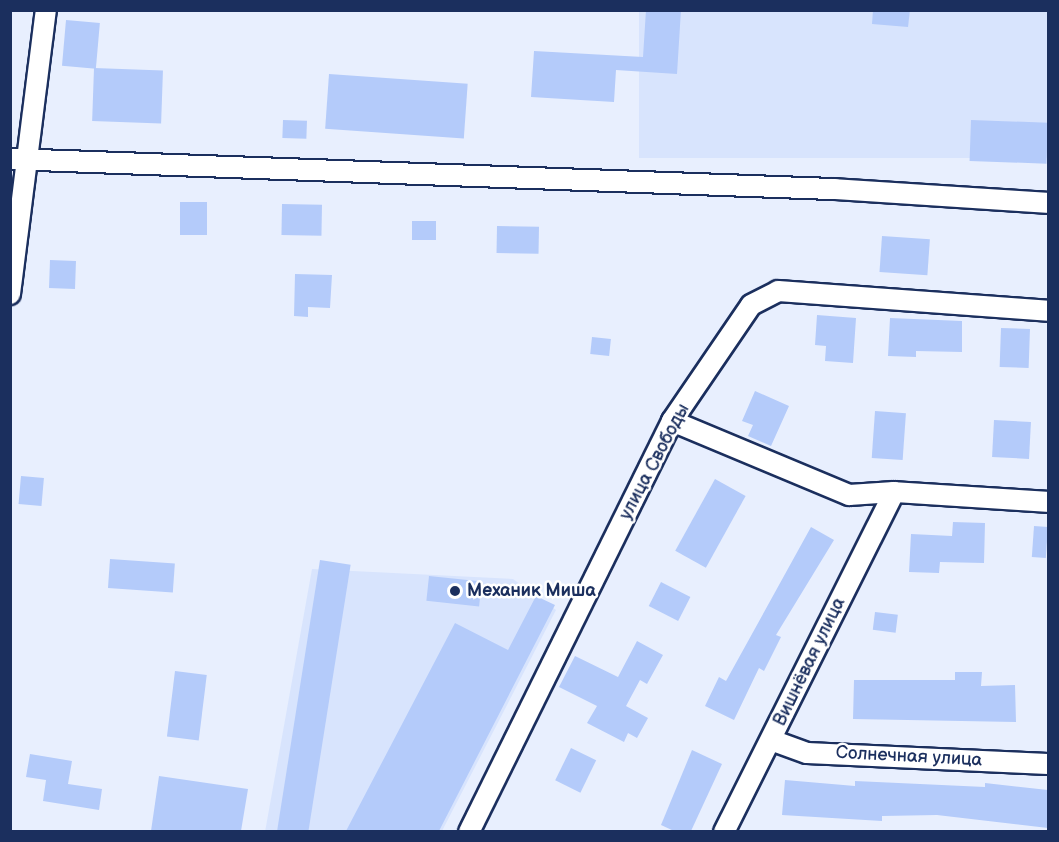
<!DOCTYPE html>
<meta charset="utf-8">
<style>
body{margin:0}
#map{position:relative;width:1059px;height:842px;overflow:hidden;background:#e8effe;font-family:"Balsamiq Sans",sans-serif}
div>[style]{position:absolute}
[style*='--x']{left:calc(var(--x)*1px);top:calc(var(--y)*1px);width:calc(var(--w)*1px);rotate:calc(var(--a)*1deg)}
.built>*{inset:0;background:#d8e4fd;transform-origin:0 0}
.building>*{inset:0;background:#b4cbfa;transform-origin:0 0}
.roads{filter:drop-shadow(2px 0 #1b2f5e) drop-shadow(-2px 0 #1b2f5e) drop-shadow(0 2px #1b2f5e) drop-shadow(0 -2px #1b2f5e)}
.street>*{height:20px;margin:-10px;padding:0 10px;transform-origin:10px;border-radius:10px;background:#fff}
.dots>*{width:16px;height:16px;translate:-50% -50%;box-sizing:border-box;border:3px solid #fff;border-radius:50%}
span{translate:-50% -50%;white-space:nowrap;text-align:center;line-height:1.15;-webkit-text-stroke:5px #fff;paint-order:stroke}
.street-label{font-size:18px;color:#1b2f5e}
.poi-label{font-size:18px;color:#1b2f5e;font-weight:700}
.left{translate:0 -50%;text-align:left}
.frame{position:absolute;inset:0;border:12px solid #1b2f5e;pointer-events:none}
</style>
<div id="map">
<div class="built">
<div style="left:639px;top:11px;width:409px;height:147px"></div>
<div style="clip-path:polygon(312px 569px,513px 579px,556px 610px,442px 831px,265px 832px)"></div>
</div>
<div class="building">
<div style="clip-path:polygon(646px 10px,681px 10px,677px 74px,616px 70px,614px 102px,531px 97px,534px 51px,643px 57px)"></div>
<div style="clip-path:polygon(873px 10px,910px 10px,908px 27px,872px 24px)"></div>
<div style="left:66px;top:20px;width:34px;height:46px;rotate:5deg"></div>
<div style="left:94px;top:68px;width:69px;height:53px;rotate:2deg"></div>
<div style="left:329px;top:74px;width:139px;height:55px;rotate:4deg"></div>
<div style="left:283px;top:120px;width:24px;height:18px;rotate:2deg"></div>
<div style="left:971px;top:120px;width:77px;height:41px;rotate:2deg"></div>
<div style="left:180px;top:202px;width:27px;height:33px"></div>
<div style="left:282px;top:204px;width:40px;height:31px;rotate:1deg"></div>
<div style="left:412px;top:221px;width:24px;height:19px"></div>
<div style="left:497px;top:226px;width:42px;height:27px;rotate:1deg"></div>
<div style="left:882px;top:236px;width:48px;height:36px;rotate:4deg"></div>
<div style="left:50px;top:260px;width:26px;height:28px;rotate:2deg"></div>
<div style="clip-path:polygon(295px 274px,332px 275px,330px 308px,308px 307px,308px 317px,294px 316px)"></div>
<div style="clip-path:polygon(817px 315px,856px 318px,853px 363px,825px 361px,826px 346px,815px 345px)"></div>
<div style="clip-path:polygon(890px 318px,962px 321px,962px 352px,916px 351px,916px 357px,888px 356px)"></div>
<div style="left:1001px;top:328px;width:29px;height:39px;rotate:2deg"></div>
<div style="left:592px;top:337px;width:19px;height:17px;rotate:6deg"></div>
<div style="clip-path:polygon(755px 391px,789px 406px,771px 446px,748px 436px,753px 425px,742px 421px)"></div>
<div style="left:875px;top:411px;width:31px;height:47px;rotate:4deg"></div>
<div style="left:994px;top:420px;width:37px;height:37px;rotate:3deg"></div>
<div style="left:21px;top:476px;width:23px;height:28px;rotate:5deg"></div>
<div style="left:715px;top:479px;width:35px;height:82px;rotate:29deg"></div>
<div style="clip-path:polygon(953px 522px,985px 523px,984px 563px,940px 562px,939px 573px,909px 572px,911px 534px,952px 536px)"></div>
<div style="left:1034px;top:526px;width:14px;height:31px;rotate:4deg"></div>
<div style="clip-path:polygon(811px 527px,834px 540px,776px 635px,781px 637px,764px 671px,759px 668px,734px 720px,705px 706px,719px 677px,726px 681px)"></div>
<div style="left:110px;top:559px;width:65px;height:29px;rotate:4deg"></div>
<div style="left:320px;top:560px;width:31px;height:274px;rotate:9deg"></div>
<div style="left:429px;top:576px;width:53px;height:25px;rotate:6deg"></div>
<div style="left:661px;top:582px;width:33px;height:27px;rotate:27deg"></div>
<div style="clip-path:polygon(536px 596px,555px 605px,439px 831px,346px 831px,455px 623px,508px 650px)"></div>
<div style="left:875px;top:612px;width:23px;height:18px;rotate:7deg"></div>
<div style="clip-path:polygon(637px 641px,663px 655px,647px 684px,640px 680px,626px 706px,648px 718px,637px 738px,628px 733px,624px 742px,587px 723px,597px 706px,559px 687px,575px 656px,618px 677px)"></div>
<div style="left:175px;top:671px;width:32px;height:66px;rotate:7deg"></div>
<div style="clip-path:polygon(955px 672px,982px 672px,981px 686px,1015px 685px,1016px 722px,853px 719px,854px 680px,955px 680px)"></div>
<div style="left:571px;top:748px;width:28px;height:36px;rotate:26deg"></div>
<div style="clip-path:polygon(692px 750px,722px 764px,691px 831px,674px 831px,661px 825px)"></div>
<div style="clip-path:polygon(30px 754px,72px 761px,68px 784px,102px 789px,99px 810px,43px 801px,46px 780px,26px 777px)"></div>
<div style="clip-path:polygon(159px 776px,248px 789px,241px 831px,151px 831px)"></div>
<div style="clip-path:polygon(785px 780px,855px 786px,855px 781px,985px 787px,985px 783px,1048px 790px,1048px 828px,937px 815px,882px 816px,882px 821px,782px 815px)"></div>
</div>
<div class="roads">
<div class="street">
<div style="--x:10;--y:159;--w:825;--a:2.09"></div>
<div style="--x:834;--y:189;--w:214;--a:3.7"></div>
<div style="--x:10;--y:294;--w:286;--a:-82.8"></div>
<div style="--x:672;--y:421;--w:192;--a:22.7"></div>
<div style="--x:849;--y:495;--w:45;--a:-3.8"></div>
<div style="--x:894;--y:492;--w:154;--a:3.7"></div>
<div style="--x:771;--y:740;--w:38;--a:20"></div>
<div style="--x:807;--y:753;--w:241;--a:2.6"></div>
<div style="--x:469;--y:832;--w:458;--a:-63.7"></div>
<div style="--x:672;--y:421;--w:140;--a:-55.7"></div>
<div style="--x:751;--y:305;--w:30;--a:-27"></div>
<div style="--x:778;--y:291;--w:271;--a:4.2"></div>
<div style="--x:724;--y:832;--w:380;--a:-63.4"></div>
</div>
</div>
<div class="dots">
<div style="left:455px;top:591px;background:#1b2f5e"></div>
</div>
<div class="street-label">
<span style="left:655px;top:462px;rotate:-62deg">улица Свободы</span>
<span style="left:810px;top:662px;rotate:-64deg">Вишнёвая улица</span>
<span style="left:909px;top:757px;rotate:3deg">Солнечная улица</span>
</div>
<div class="poi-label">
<span class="left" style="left:467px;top:591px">Механик Миша</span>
</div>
<div class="frame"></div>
</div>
